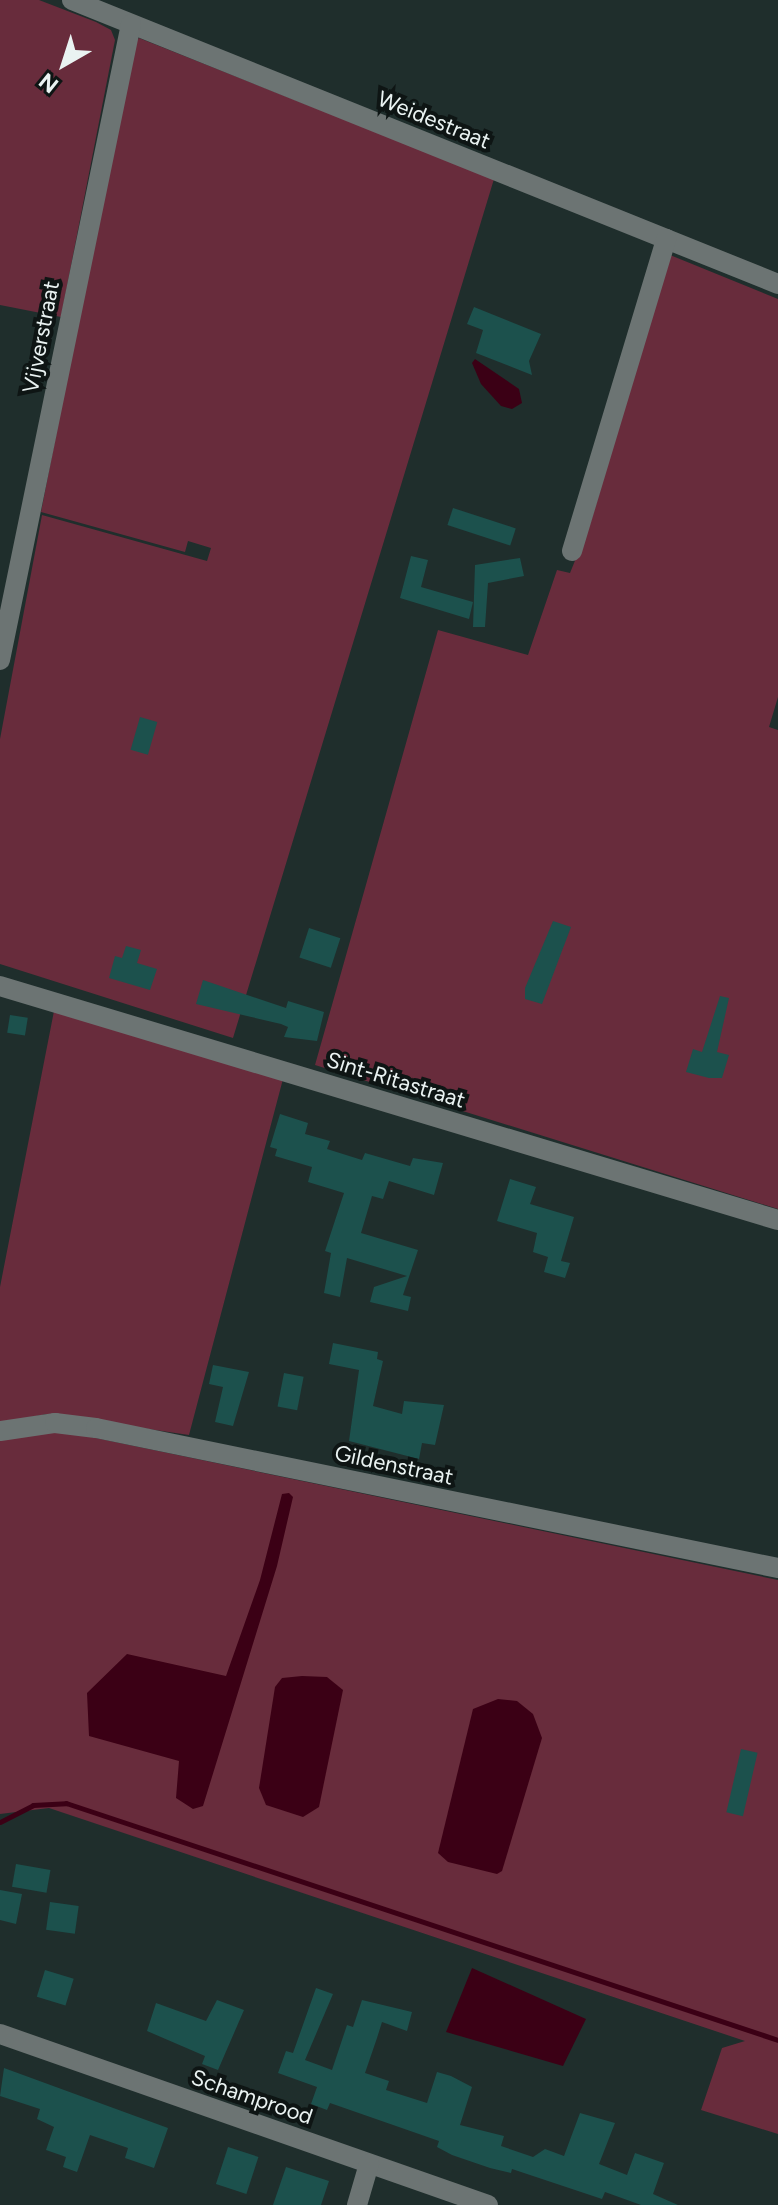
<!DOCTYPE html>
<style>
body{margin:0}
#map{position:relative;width:778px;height:2205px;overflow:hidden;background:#1f2e2c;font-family:Figtree,sans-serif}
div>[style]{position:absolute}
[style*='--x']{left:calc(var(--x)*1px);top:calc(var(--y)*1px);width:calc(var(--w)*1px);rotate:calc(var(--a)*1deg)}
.green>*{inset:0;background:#682c3c}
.water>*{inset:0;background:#3b0015}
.stream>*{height:5px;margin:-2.5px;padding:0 2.5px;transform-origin:2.5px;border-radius:2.5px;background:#3b0015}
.building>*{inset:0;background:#1c514d;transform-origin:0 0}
.minor>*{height:20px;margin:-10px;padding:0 10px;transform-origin:10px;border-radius:10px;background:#6c7473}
span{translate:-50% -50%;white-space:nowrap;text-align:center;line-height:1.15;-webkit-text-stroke:8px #0e1514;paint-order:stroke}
.street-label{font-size:22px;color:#eaf3f2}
.north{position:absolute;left:24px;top:24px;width:80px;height:80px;-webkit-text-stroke:6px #0e1514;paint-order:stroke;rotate:219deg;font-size:22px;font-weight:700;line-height:32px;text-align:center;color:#eaf3f2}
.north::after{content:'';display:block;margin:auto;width:28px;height:36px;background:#eaf3f2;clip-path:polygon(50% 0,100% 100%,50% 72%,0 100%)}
</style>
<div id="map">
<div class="green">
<div style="clip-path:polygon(0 0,39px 0,96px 22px,111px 30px,115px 40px,61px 317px,0 305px)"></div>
<div style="clip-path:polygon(139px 38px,494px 179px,233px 1038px,0 964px,0 739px,42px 515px,207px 561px,211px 548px,188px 541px,185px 552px,41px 512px,132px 45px)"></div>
<div style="clip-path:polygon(670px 255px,778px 299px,778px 697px,769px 727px,778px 730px,778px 1209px,315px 1065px,438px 630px,528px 655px,557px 570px,570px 573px,591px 521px)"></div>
<div style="clip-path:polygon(54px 1011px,283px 1079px,189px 1435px,47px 1414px,0 1423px,0 1287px)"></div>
<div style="clip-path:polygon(62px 1431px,778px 1580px,778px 2134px,701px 2110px,722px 2048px,745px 2041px,49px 1808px,0 1814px,0 1439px)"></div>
</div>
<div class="water">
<div style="clip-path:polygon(475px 359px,519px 389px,522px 403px,512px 409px,501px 406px,481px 384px,472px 363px)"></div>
<div style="clip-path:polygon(289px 1493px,293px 1497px,277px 1566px,203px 1806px,193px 1809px,176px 1798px,179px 1761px,89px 1736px,87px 1693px,127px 1654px,226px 1676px,260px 1580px,282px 1494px)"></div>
<div style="clip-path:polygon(302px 1676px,327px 1677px,343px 1690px,319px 1807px,303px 1817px,266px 1805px,259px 1788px,275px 1687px,282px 1678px)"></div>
<div style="clip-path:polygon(498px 1699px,517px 1701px,533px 1714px,542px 1738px,502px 1871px,497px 1874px,448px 1862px,438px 1853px,473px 1709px)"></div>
<div style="clip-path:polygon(472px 1968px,586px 2019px,563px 2066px,446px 2032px)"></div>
</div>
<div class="stream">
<div style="--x:0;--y:1822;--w:37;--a:-27"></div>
<div style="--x:33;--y:1805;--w:33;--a:-3"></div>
<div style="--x:66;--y:1803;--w:750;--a:18.41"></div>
</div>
<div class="building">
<div style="clip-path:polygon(474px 307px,541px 334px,529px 361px,532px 375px,476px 353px,483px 330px,467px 324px)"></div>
<div style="left:453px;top:508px;width:66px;height:18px;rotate:18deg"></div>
<div style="clip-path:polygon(411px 556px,428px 560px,421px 587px,473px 602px,469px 619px,400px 598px)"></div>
<div style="clip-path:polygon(520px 558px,524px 576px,488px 583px,485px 627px,473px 627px,475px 565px)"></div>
<div style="left:140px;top:717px;width:18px;height:34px;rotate:16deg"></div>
<div style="clip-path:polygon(553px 921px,571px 927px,542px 1004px,525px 999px,525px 988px)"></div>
<div style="left:309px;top:928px;width:33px;height:31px;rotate:18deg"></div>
<div style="clip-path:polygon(126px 946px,141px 950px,137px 963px,157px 969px,150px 990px,109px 978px,115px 956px,122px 958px)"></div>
<div style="clip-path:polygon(203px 980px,286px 1008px,288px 1001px,324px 1012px,317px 1041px,284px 1037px,288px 1027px,281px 1024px,196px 1004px)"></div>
<div style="clip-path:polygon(720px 996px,729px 998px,717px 1052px,729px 1055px,722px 1078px,709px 1078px,686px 1072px,693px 1049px,702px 1052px)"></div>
<div style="left:10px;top:1015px;width:18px;height:18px;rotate:9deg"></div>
<div style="clip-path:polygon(280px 1114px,308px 1123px,305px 1134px,330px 1141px,327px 1149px,362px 1160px,365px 1153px,410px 1166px,413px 1158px,443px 1163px,434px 1195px,389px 1181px,383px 1199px,372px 1196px,361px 1233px,418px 1250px,403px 1295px,411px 1297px,408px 1311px,370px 1302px,374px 1287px,407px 1276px,347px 1258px,340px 1297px,324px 1293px,331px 1253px,325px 1251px,344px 1193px,308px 1182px,312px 1167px,275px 1156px,277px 1149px,270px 1147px)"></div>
<div style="clip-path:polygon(510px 1179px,536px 1187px,530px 1204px,574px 1217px,561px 1261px,570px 1263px,565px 1278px,544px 1272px,548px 1257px,533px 1252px,537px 1233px,497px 1221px)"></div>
<div style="clip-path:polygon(333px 1343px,378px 1352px,377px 1359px,383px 1361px,373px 1406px,402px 1414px,404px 1401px,444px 1405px,435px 1445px,422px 1443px,419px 1459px,349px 1441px,359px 1370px,329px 1364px)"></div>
<div style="clip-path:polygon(213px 1365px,249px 1372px,233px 1426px,215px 1422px,223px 1387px,209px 1384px)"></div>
<div style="left:284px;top:1373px;width:20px;height:34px;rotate:11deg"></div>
<div style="left:741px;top:1749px;width:17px;height:65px;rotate:13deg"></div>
<div style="left:16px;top:1864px;width:35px;height:23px;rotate:10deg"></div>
<div style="clip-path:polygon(0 1890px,22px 1894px,16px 1924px,0 1920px)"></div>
<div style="left:50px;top:1902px;width:29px;height:28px;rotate:8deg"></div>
<div style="left:45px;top:1970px;width:30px;height:28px;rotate:17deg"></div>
<div style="clip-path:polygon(316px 1988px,333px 1994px,305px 2060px,332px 2070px,347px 2025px,353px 2027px,362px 2000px,412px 2012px,407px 2031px,382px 2022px,377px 2038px,365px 2073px,389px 2081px,386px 2090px,427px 2103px,437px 2072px,451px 2076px,472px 2087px,460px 2125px,504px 2136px,501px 2146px,533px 2157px,545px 2149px,564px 2156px,580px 2113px,615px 2123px,599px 2164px,627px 2175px,635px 2153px,664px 2163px,653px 2194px,678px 2205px,641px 2205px,605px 2192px,602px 2199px,512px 2169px,511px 2173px,490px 2168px,452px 2155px,437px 2147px,439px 2141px,330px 2103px,327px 2110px,311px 2104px,317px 2087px,278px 2073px,286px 2051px,293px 2053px)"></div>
<div style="clip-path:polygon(217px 2000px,244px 2010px,218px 2070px,202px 2064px,205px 2056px,147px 2031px,156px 2003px,206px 2021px)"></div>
<div style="clip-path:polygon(4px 2068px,168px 2128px,154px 2168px,125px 2158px,128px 2148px,90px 2135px,77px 2172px,63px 2167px,66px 2157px,46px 2150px,54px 2127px,37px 2119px,40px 2109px,0 2096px)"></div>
<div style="left:228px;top:2147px;width:32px;height:39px;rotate:18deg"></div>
<div style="clip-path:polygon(286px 2167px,329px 2181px,321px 2205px,273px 2205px)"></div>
</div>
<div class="minor">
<div style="--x:72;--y:0;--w:761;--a:21.91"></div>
<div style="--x:572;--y:551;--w:326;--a:-73.2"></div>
<div style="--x:0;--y:660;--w:649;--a:-78.36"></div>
<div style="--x:0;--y:986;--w:812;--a:16.74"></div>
<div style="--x:0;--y:1431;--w:56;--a:-8.3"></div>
<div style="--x:55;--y:1423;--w:41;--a:7"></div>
<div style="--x:96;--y:1428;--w:696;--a:11.6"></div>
<div style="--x:0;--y:2034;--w:517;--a:19.31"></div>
<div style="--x:357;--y:2205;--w:43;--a:-73.7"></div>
</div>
<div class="street-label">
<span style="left:434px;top:120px;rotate:22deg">Weidestraat</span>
<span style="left:41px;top:337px;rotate:-79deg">Vijverstraat</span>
<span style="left:396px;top:1080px;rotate:17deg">Sint-Ritastraat</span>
<span style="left:394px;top:1465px;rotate:12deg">Gildenstraat</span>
<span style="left:252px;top:2097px;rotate:19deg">Schamprood</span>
</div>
<div class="north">N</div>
</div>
